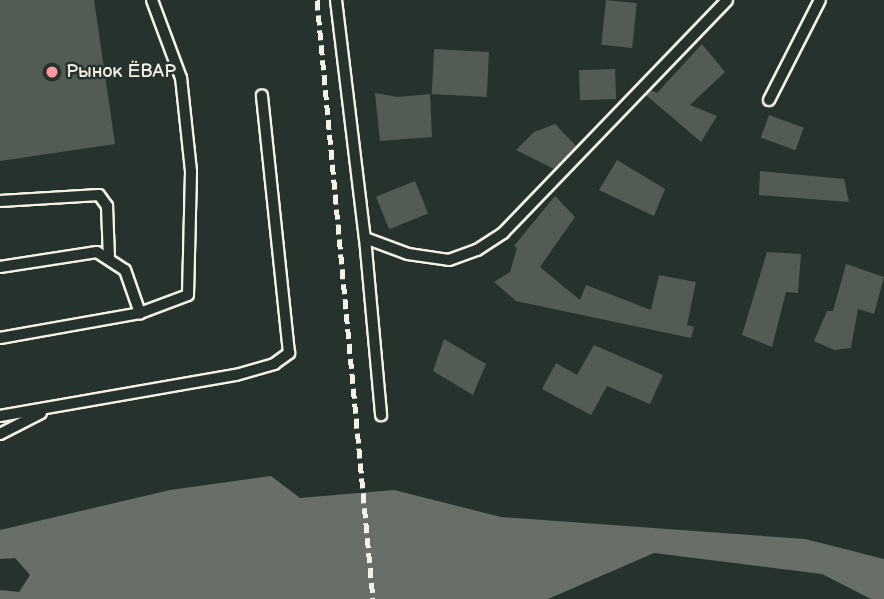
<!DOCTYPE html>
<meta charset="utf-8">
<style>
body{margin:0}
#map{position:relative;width:884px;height:599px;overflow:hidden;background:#26332d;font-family:"Balsamiq Sans",sans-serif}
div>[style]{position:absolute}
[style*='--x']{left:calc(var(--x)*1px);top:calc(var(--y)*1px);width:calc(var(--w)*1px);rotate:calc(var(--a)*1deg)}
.water>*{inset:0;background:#676f68}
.building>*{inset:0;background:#525c55;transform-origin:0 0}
.roads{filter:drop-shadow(2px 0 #f4f1e8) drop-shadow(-2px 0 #f4f1e8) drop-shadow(0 2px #f4f1e8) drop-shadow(0 -2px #f4f1e8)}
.service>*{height:10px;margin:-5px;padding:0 5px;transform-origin:5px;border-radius:5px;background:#26332d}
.rail>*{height:5px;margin-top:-2.5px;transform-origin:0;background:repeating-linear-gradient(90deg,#f4f1e8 0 10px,transparent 0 15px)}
.dots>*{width:19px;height:19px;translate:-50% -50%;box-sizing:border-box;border:4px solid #26332d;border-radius:50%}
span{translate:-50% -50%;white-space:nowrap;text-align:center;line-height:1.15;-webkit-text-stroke:5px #26332d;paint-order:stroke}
.poi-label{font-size:19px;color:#f4f1e8}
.left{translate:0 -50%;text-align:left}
</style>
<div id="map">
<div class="water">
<div style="clip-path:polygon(271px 476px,300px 498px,394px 490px,501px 517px,805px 539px,884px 559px,884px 599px,871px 599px,822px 574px,654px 553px,548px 599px,0 599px,0 590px,19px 592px,30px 575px,15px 558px,0 559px,0 530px,170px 490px)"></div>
</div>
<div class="building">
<div style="clip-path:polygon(0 0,94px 0,115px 144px,0 161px)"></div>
<div style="left:606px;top:0;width:31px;height:45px;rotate:6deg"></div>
<div style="clip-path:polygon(702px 44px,725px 72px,690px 105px,717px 116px,701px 142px,646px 95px,651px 90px,657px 93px)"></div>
<div style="left:489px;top:52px;width:45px;height:55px;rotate:93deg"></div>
<div style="left:615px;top:69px;width:30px;height:36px;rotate:88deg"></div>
<div style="clip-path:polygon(375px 93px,398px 97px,430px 94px,432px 137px,380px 141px)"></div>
<div style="left:769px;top:115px;width:37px;height:24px;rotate:20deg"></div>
<div style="clip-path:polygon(555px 124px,576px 146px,554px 169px,516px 150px,534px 132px)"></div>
<div style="clip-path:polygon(617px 160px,665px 189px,654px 216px,599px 190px)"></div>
<div style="clip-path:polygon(760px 171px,844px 179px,849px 202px,759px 195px)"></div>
<div style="left:415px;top:181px;width:35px;height:42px;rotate:68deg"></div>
<div style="clip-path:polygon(555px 196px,575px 217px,540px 267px,580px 300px,586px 285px,651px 310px,659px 275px,696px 282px,687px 325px,694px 327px,691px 338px,516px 301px,494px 282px,510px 272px,517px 248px,514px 246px)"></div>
<div style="clip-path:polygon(767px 252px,801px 254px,798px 293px,786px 292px,772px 347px,742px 335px)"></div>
<div style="clip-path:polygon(846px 264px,884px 277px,874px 314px,858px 309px,851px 348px,834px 350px,814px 341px,827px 311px,833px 311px)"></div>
<div style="clip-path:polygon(444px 339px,486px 364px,473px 395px,433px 371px)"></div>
<div style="clip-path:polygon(594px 345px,663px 375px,650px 404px,607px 386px,591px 415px,542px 389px,556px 363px,577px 375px)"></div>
</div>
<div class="roads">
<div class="service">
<div style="--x:336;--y:0;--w:240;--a:83.1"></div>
<div style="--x:365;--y:238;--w:46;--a:20.4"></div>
<div style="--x:408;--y:254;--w:41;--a:8.3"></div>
<div style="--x:449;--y:260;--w:30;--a:-20"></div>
<div style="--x:477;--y:250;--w:31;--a:-33"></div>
<div style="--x:503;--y:233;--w:323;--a:-46.1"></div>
<div style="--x:769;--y:100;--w:112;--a:-63"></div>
<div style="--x:0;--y:201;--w:99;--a:-3.5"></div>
<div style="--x:99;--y:195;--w:14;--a:54"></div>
<div style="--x:107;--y:206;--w:51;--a:87.8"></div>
<div style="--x:365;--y:238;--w:178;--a:84.8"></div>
<div style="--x:0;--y:267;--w:98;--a:-8.8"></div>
<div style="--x:97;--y:252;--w:33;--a:33"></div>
<div style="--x:125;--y:270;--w:46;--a:70.8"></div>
<div style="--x:0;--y:338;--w:142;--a:-10.1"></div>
<div style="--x:140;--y:313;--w:51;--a:-20.6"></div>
<div style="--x:188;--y:295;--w:124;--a:-88.6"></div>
<div style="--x:191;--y:171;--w:94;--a:-96.1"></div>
<div style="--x:181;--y:78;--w:83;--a:-110.4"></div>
<div style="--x:0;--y:416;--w:240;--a:-9.9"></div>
<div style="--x:236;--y:375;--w:40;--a:-16"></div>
<div style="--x:274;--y:364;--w:19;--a:-36"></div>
<div style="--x:289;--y:353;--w:259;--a:-96"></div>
<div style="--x:0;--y:434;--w:46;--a:-27.1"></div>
</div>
</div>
<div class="rail">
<div style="--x:317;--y:0;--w:602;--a:84.66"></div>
</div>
<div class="dots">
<div style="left:52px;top:72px;background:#ff9aa2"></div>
</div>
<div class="poi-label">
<span class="left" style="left:66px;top:72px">Рынок ЁВАР</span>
</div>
</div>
